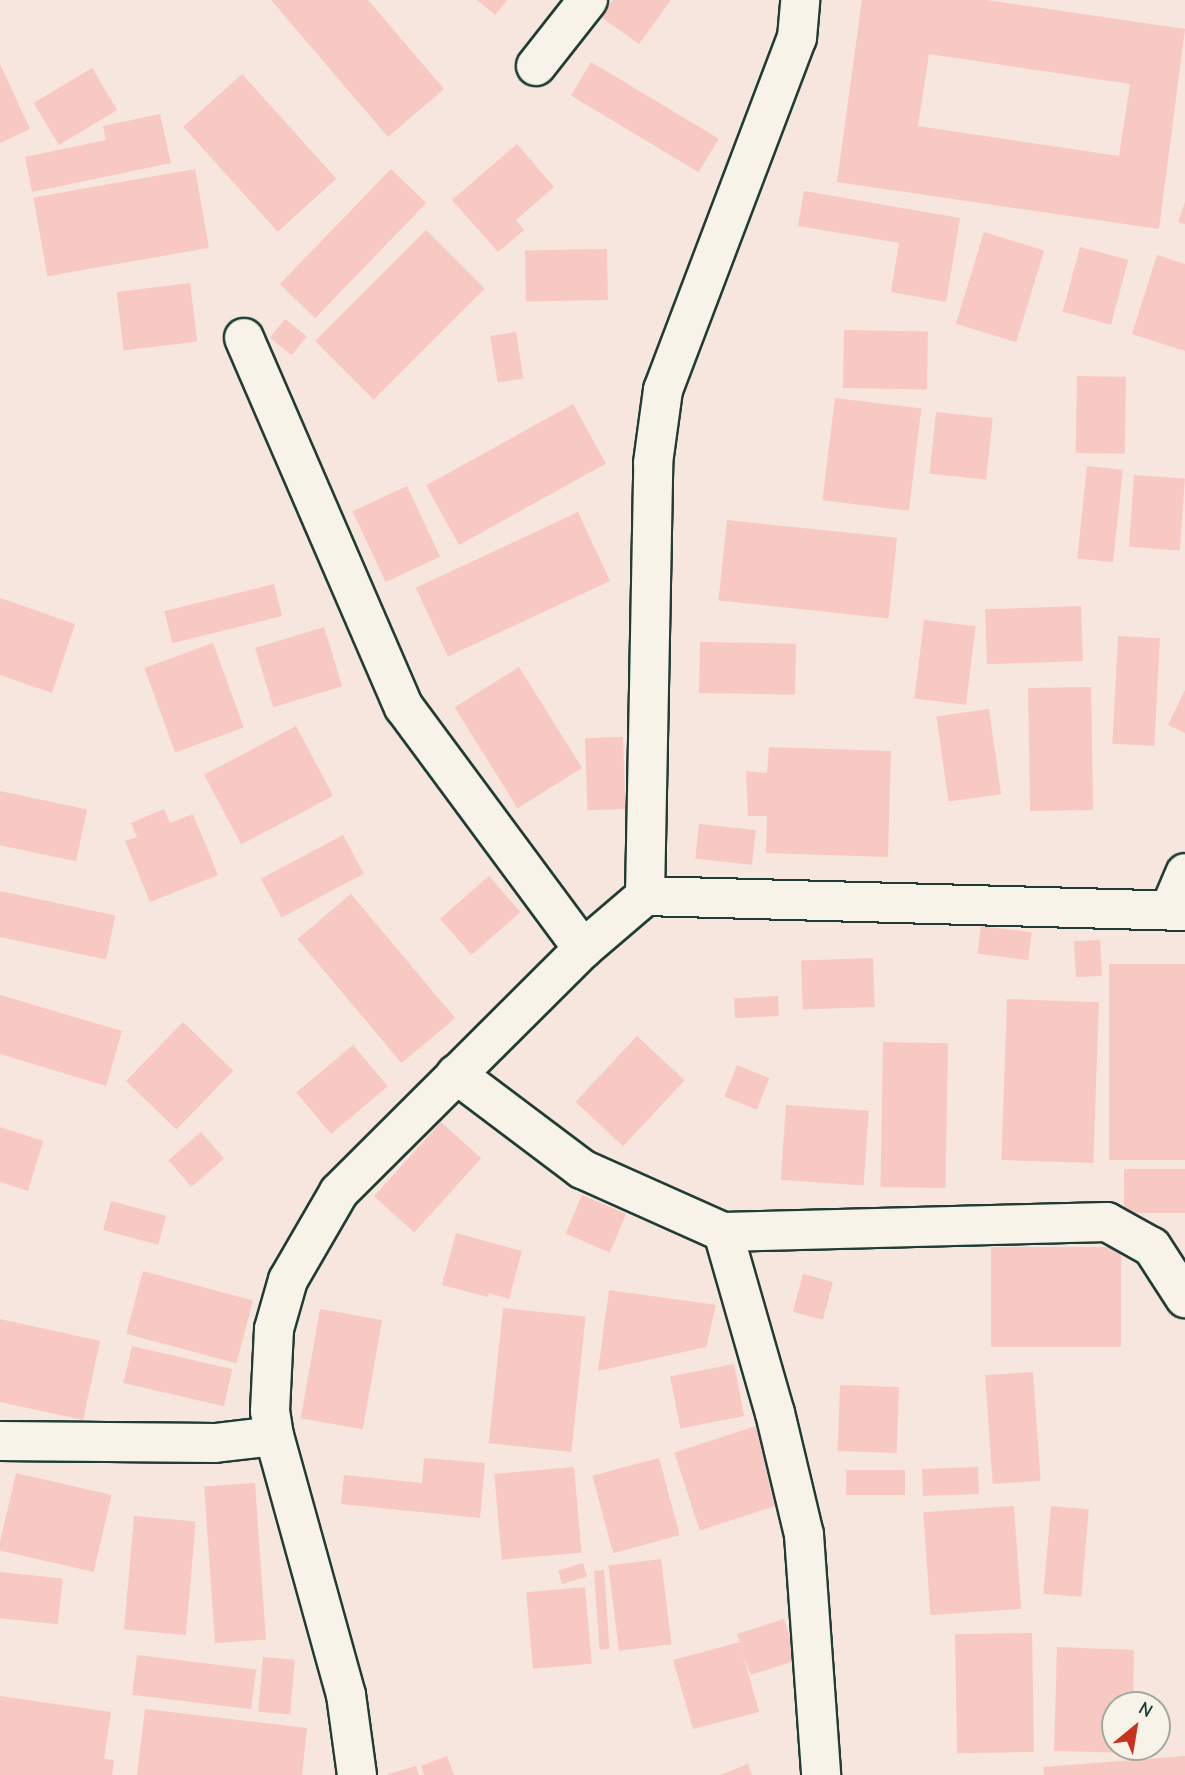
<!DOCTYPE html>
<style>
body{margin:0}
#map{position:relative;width:1185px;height:1775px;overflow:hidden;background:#f7e6dd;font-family:"Comic Neue",sans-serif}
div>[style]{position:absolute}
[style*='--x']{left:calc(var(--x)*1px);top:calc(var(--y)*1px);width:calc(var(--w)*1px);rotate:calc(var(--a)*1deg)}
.building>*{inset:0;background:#f8c8c3;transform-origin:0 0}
.roads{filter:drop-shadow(2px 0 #1f3d34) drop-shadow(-2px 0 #1f3d34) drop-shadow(0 2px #1f3d34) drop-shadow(0 -2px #1f3d34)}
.minor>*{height:38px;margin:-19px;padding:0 19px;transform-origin:19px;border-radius:19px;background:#f7f3e8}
span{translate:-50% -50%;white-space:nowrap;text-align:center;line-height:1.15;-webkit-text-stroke:5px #f7f3e8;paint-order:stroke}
.north{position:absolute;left:1101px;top:1691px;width:70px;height:70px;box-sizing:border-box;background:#f7f3e8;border:2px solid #a1aaa0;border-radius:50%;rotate:30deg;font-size:19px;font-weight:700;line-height:28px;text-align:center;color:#1f3d34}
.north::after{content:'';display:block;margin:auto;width:24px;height:32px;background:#c8321e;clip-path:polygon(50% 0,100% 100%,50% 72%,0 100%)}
</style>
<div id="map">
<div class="building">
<div style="clip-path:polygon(271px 0,368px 0,444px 89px,388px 137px)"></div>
<div style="clip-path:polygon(477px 0,507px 0,495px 15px)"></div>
<div style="clip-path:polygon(613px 0,671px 0,639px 44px,601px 17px)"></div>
<div style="clip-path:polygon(evenodd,862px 0,987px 0,1185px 29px,1159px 229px,837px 182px,862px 0,929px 54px,1130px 84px,1119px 156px,918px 126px,929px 54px)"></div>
<div style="left:591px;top:62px;width:149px;height:39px;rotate:31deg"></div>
<div style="clip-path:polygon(0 64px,30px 129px,0 143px)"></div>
<div style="left:92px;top:68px;width:49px;height:68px;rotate:59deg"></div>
<div style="left:242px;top:74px;width:141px;height:79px;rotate:48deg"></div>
<div style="clip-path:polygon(160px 114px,171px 163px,32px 192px,25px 157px,106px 140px,103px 126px)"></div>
<div style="clip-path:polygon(517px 144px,554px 187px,516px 220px,524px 230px,498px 252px,452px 200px)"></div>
<div style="left:195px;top:169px;width:80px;height:164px;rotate:80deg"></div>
<div style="left:391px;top:169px;width:49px;height:160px;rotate:44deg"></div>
<div style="clip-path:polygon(804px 191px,960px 218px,946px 302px,891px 292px,899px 243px,798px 226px)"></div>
<div style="clip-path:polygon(1185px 202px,1185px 224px,1178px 222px)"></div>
<div style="left:426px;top:230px;width:83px;height:157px;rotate:45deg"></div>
<div style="left:984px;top:232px;width:63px;height:96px;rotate:17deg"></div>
<div style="left:1080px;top:247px;width:50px;height:67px;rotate:15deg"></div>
<div style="left:607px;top:249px;width:51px;height:82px;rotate:89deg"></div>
<div style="clip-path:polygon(1157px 255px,1185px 264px,1185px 351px,1132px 334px)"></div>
<div style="left:190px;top:283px;width:59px;height:74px;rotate:83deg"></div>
<div style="left:285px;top:319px;width:28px;height:24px;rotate:39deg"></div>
<div style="left:844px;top:330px;width:84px;height:58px;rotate:1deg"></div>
<div style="left:516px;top:332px;width:47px;height:26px;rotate:81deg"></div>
<div style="left:1077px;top:376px;width:49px;height:77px;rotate:1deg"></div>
<div style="left:835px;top:398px;width:87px;height:103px;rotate:7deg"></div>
<div style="left:573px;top:404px;width:68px;height:168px;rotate:61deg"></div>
<div style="left:936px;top:412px;width:57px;height:62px;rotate:6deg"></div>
<div style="left:1087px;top:466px;width:36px;height:93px;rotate:6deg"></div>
<div style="left:1134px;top:475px;width:51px;height:72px;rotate:4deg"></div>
<div style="left:407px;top:486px;width:78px;height:60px;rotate:65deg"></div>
<div style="left:578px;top:512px;width:76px;height:179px;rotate:65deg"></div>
<div style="left:727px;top:520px;width:171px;height:81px;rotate:6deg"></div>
<div style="left:274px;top:584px;width:33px;height:113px;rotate:76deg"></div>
<div style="clip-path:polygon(0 598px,75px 624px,52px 693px,0 675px)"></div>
<div style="left:1081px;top:606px;width:55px;height:96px;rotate:88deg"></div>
<div style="left:924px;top:620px;width:52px;height:79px;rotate:7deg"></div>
<div style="left:324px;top:627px;width:62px;height:72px;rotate:73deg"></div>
<div style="left:1118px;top:636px;width:42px;height:108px;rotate:3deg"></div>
<div style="left:700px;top:642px;width:96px;height:51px;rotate:1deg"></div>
<div style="left:213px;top:643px;width:90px;height:73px;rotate:70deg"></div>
<div style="left:519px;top:667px;width:119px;height:76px;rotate:58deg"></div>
<div style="left:1091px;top:687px;width:123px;height:63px;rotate:89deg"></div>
<div style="clip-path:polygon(1185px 690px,1185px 733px,1168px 725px)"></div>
<div style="left:989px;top:709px;width:86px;height:53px;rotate:82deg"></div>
<div style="left:296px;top:726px;width:79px;height:104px;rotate:62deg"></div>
<div style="left:623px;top:737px;width:72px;height:38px;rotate:88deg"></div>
<div style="clip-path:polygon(769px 747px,891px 751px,888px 857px,766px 853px,767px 816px,748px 816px,746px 771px,767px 773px)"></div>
<div style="left:0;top:791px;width:89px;height:53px;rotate:12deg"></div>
<div style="clip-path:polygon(164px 809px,170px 823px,193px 814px,218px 875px,150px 902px,125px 841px,137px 837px,131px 823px)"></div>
<div style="left:699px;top:824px;width:57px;height:35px;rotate:6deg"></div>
<div style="left:343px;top:835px;width:44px;height:93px;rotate:62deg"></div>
<div style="left:489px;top:876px;width:48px;height:65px;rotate:49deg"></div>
<div style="left:0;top:891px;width:118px;height:45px;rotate:12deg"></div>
<div style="left:351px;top:894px;width:162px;height:70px;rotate:50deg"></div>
<div style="left:981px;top:926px;width:51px;height:28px;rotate:7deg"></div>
<div style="left:1100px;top:940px;width:36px;height:26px;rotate:87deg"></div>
<div style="left:873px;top:958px;width:49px;height:72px;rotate:88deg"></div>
<div style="left:1109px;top:964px;width:76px;height:196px"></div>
<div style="clip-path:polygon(0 995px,122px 1031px,106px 1086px,0 1054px)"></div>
<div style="left:778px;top:996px;width:20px;height:44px;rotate:87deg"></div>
<div style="left:1007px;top:999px;width:92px;height:161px;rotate:2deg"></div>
<div style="left:183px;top:1022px;width:70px;height:82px;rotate:44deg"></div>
<div style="left:637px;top:1036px;width:65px;height:90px;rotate:43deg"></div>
<div style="left:883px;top:1042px;width:65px;height:145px;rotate:1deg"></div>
<div style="left:353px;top:1045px;width:54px;height:74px;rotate:50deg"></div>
<div style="left:737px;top:1065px;width:35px;height:34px;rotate:22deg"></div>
<div style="left:786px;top:1105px;width:83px;height:75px;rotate:4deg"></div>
<div style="left:441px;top:1122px;width:54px;height:100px;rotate:42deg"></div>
<div style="clip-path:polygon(0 1127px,43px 1141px,28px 1191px,0 1182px)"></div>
<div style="left:201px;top:1132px;width:35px;height:43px;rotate:49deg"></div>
<div style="left:1185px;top:1169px;width:44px;height:61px;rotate:90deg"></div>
<div style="left:582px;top:1195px;width:48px;height:42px;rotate:23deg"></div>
<div style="left:111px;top:1201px;width:57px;height:30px;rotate:15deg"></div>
<div style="clip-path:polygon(456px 1233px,522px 1251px,509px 1299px,489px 1293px,488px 1297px,442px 1285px)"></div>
<div style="left:991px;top:1247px;width:130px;height:100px"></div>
<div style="left:143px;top:1271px;width:114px;height:65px;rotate:15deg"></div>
<div style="left:803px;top:1274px;width:31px;height:39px;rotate:15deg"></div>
<div style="clip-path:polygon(609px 1290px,716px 1305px,706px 1347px,598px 1371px)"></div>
<div style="left:503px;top:1308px;width:83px;height:136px;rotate:6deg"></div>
<div style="left:320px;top:1309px;width:63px;height:111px;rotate:10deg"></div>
<div style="clip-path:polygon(0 1319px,100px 1341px,83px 1420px,0 1402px)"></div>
<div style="left:132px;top:1346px;width:103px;height:38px;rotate:13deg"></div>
<div style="left:734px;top:1364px;width:53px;height:65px;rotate:79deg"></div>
<div style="left:1033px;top:1372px;width:109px;height:48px;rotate:86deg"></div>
<div style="left:840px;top:1385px;width:59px;height:66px;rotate:2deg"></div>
<div style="left:759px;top:1425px;width:82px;height:89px;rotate:72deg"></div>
<div style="clip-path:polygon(424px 1458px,485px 1463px,480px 1518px,341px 1504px,344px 1475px,422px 1483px)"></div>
<div style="left:659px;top:1458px;width:80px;height:69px;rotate:75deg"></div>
<div style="left:574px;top:1467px;width:86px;height:80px;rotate:85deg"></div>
<div style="left:978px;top:1467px;width:27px;height:56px;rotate:88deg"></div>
<div style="left:905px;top:1470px;width:25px;height:59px;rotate:90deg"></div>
<div style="left:16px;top:1473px;width:98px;height:79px;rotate:13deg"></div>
<div style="left:255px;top:1483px;width:157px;height:51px;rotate:86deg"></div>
<div style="left:1014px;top:1506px;width:103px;height:91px;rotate:86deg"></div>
<div style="left:1051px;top:1506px;width:38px;height:88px;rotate:5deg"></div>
<div style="left:134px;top:1516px;width:62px;height:114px;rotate:5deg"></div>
<div style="left:661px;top:1559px;width:86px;height:53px;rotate:83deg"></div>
<div style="left:583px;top:1563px;width:14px;height:26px;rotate:73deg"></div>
<div style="left:604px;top:1570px;width:79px;height:10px;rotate:86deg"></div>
<div style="left:0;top:1572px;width:63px;height:46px;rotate:6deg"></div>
<div style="left:585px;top:1587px;width:77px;height:59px;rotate:85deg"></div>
<div style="clip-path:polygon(784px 1619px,797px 1660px,751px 1675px,743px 1655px,759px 1712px,693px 1729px,673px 1660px,740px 1642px,737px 1634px)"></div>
<div style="left:1032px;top:1633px;width:119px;height:77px;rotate:89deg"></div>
<div style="clip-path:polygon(1057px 1647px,1134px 1650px,1133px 1705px,1115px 1705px,1115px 1747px,1132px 1747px,1132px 1753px,1054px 1751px)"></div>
<div style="left:137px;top:1655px;width:120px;height:40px;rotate:7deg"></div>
<div style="left:263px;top:1657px;width:32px;height:55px;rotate:5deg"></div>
<div style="clip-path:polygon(0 1696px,111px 1712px,104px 1759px,114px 1760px,112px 1775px,0 1775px)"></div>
<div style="clip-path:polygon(145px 1709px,307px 1728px,302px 1775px,137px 1775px)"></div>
<div style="clip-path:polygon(447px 1756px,454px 1775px,424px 1775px,421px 1766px)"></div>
<div style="clip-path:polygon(1185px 1756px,1185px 1775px,1044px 1775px,1043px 1767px)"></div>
<div style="clip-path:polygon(748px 1764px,752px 1775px,720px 1775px)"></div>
<div style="clip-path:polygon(416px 1766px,419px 1775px,388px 1775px,388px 1774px)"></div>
</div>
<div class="roads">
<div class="minor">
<div style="--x:536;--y:66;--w:84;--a:-51.8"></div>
<div style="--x:244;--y:338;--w:402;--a:66.6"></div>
<div style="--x:404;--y:707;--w:301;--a:53.5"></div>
<div style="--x:645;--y:896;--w:433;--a:-88.9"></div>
<div style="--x:653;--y:463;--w:74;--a:-82.2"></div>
<div style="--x:663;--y:390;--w:377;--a:-69.2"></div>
<div style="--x:797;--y:38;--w:38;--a:-85"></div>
<div style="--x:1170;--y:909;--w:39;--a:-67"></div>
<div style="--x:456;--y:1074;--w:158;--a:37"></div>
<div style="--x:582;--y:1169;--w:154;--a:24.1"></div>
<div style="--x:723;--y:1232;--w:384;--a:-1.5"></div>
<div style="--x:1107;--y:1222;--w:51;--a:29.1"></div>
<div style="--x:1152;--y:1247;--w:61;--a:57.1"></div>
<div style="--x:723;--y:1232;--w:188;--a:74"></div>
<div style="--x:775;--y:1413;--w:125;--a:76.6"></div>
<div style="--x:804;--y:1535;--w:241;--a:85.9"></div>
<div style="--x:0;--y:1441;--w:215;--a:0.5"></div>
<div style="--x:215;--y:1443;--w:59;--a:-6.8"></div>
<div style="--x:357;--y:1775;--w:81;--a:-97.8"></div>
<div style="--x:346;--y:1695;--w:269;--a:-105.5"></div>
<div style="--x:274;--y:1436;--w:25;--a:-99"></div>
<div style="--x:270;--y:1411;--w:82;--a:-87.2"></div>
<div style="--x:274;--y:1329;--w:51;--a:-74.1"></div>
<div style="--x:288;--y:1280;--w:102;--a:-59.9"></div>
<div style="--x:339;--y:1192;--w:344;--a:-44.9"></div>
<div style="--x:583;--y:949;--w:82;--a:-40.5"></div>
<div style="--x:645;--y:896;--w:540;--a:1.59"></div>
</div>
</div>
<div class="north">N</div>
</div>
